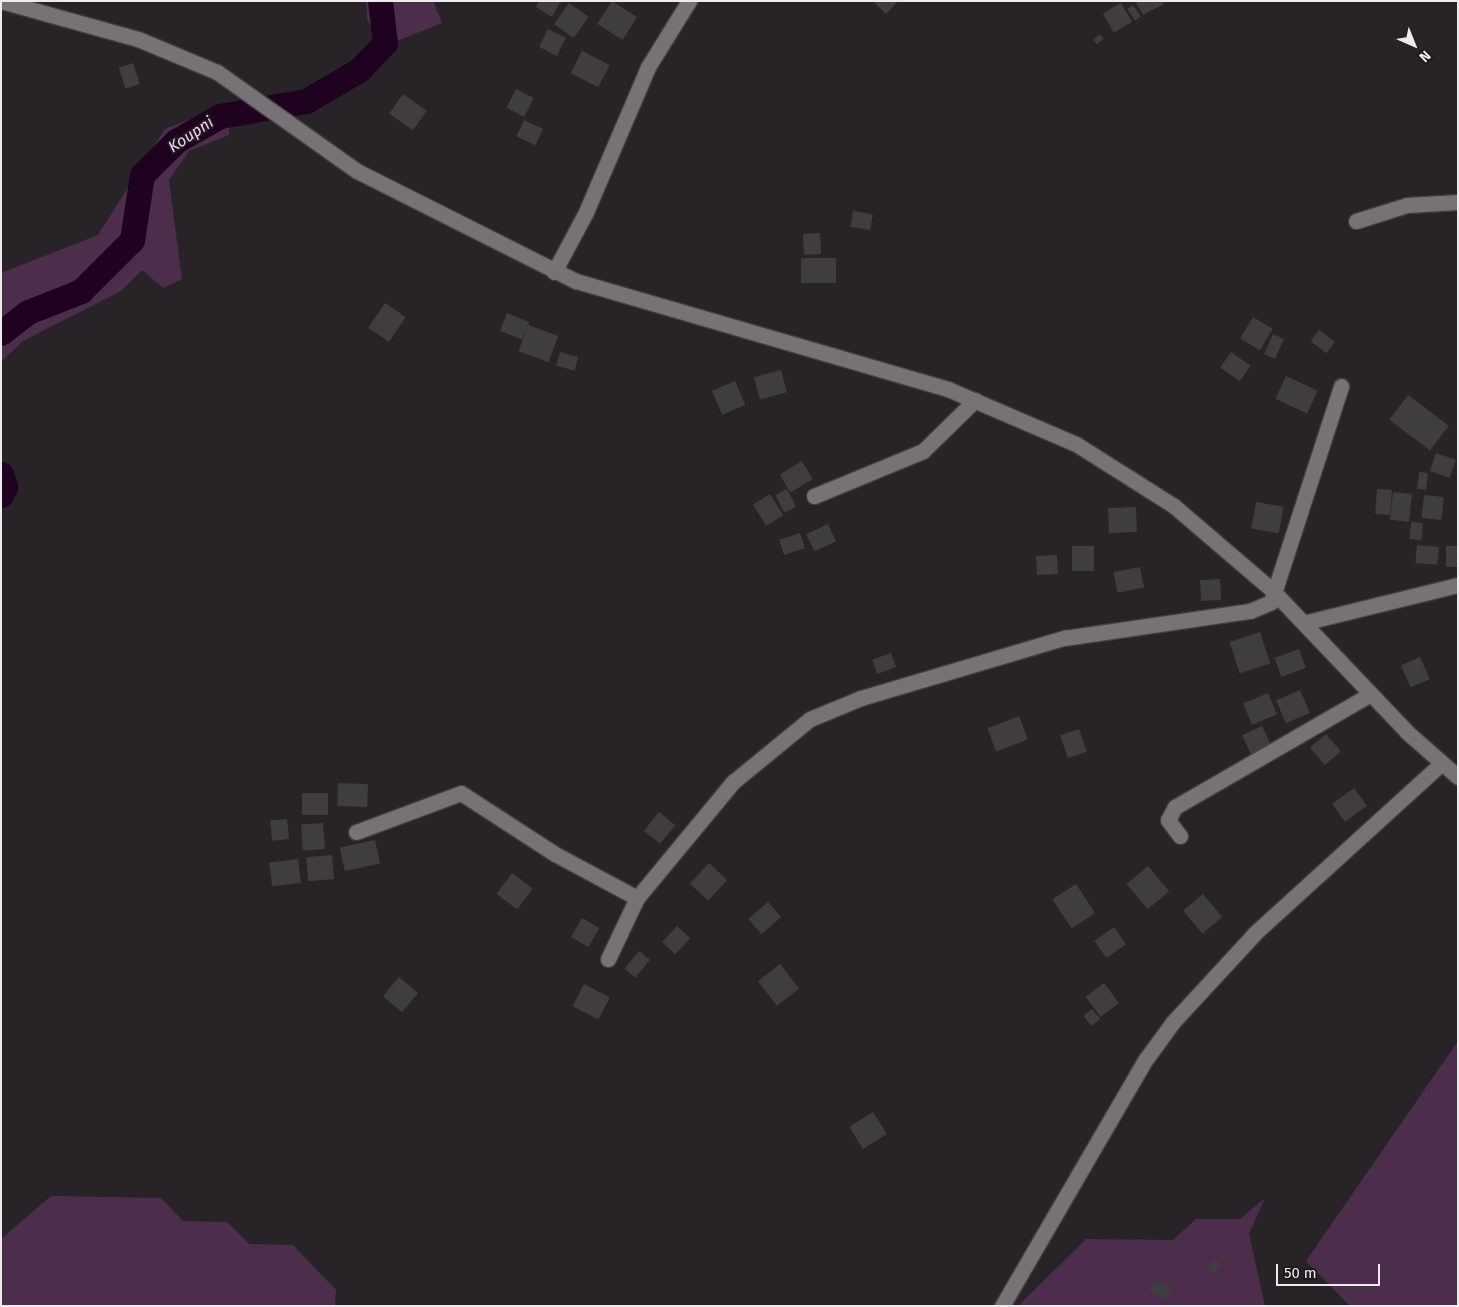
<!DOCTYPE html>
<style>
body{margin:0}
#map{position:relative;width:1459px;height:1307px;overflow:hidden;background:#272326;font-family:"Fira Sans",sans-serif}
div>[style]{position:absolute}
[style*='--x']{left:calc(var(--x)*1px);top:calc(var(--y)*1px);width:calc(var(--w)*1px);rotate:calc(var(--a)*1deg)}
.green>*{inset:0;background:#4c2e4c}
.river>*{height:25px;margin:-12.5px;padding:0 12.5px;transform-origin:12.5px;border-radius:12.5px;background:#1f0120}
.building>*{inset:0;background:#403d40;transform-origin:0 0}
.roads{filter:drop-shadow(1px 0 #413e40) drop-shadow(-1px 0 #413e40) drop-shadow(0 1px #413e40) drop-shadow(0 -1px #413e40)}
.minor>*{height:15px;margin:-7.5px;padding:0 7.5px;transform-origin:7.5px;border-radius:7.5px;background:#767275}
span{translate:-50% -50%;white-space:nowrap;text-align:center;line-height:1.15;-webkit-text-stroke:4px #1d1a1d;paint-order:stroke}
.water-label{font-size:16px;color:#f7cbf6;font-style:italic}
.frame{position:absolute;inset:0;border:2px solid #edebed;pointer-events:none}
.north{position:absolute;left:1389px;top:20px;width:50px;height:50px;-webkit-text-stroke:4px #1d1a1d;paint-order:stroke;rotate:136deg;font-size:14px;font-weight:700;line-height:20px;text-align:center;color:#edebed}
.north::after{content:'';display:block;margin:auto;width:18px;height:22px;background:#edebed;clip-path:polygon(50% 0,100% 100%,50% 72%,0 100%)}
.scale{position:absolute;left:1276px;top:1264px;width:104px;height:22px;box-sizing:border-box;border:2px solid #edebed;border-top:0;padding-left:6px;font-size:15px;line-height:18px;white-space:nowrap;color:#edebed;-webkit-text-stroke:4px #1d1a1d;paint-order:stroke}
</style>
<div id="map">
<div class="green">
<div style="clip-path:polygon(366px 1px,433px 1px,442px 23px,380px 48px,367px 18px)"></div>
<div style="clip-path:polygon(229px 104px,229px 135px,189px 151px,169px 180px,182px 279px,163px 288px,142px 270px,121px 291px,23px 341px,1px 362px,1px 273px,98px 235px,165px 129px)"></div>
<div style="clip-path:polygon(1458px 1041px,1458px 1306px,1350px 1306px,1306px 1261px)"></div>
<div style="clip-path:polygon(51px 1196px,161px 1198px,183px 1221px,227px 1222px,249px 1244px,293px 1245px,336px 1290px,335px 1306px,1px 1306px,1px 1239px)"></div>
<div style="clip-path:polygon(1265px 1198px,1249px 1234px,1265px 1306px,1018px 1306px,1086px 1239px,1173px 1240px,1196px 1219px,1240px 1219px)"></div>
</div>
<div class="river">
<div style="--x:1;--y:333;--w:34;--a:-38"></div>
<div style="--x:28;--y:312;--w:57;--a:-21.6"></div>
<div style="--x:81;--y:291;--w:72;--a:-45"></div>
<div style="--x:132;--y:240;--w:66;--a:-81.3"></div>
<div style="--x:142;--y:175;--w:48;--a:-45"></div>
<div style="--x:176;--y:141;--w:51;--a:-29.6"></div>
<div style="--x:220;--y:116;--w:87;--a:-9.9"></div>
<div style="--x:306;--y:101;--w:61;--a:-30.3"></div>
<div style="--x:359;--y:70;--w:37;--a:-46"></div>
<div style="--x:385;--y:43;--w:42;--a:-96.8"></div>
<div style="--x:1;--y:474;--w:14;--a:73"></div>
<div style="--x:5;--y:487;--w:9;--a:117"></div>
</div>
<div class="building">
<div style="clip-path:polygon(539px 1px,561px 1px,552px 17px,536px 7px)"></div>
<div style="left:612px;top:1px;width:30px;height:27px;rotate:33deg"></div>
<div style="clip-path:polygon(873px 1px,898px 1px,886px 14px)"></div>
<div style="clip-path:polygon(1135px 1px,1162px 1px,1164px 4px,1143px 15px)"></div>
<div style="left:569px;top:3px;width:24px;height:26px;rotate:35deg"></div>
<div style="left:1121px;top:3px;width:22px;height:21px;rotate:60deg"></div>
<div style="left:1133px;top:5px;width:14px;height:7px;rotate:56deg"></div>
<div style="left:548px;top:29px;width:20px;height:20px;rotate:27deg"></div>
<div style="left:1100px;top:34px;width:6px;height:9px;rotate:51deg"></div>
<div style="left:582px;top:51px;width:31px;height:25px;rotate:27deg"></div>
<div style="left:133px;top:63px;width:22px;height:15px;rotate:72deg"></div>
<div style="left:516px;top:89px;width:20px;height:21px;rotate:27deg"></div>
<div style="left:403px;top:94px;width:29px;height:24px;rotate:35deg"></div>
<div style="left:524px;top:120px;width:21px;height:18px;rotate:25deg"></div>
<div style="left:853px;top:211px;width:20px;height:16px;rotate:9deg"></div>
<div style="left:820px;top:233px;width:21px;height:17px;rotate:87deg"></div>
<div style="left:836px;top:258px;width:25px;height:35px;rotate:90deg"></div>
<div style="left:385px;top:303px;width:25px;height:30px;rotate:34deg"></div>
<div style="left:507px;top:313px;width:24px;height:19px;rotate:22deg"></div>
<div style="left:1253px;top:317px;width:23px;height:25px;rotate:31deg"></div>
<div style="left:528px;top:325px;width:32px;height:28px;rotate:20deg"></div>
<div style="left:1319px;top:330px;width:20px;height:14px;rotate:37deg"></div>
<div style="left:1273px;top:334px;width:12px;height:22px;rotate:24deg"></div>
<div style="left:560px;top:352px;width:19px;height:14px;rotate:16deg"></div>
<div style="left:1231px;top:352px;width:24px;height:19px;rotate:35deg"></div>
<div style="left:781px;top:370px;width:23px;height:28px;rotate:75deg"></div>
<div style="left:1286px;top:376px;width:35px;height:25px;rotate:25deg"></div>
<div style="left:735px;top:381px;width:26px;height:25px;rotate:67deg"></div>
<div style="left:1408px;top:395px;width:51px;height:31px;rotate:37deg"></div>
<div style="left:1436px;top:453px;width:21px;height:19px;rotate:19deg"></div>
<div style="left:802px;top:461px;width:21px;height:26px;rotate:59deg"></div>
<div style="left:1419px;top:472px;width:9px;height:17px;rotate:6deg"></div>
<div style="left:787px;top:489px;width:20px;height:13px;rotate:63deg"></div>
<div style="left:1377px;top:489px;width:15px;height:25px;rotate:4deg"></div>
<div style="left:1393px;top:492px;width:19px;height:28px;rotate:6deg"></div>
<div style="left:770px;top:494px;width:25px;height:20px;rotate:58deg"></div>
<div style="left:1424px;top:495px;width:20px;height:23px;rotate:6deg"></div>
<div style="left:1256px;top:502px;width:28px;height:27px;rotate:10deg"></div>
<div style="left:1136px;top:507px;width:25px;height:28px;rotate:88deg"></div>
<div style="left:1411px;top:522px;width:12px;height:17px;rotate:5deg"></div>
<div style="left:828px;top:524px;width:19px;height:24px;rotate:65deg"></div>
<div style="left:800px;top:533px;width:16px;height:22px;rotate:72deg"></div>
<div style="left:1417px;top:545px;width:22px;height:18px;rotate:5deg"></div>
<div style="left:1072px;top:546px;width:22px;height:25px"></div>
<div style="left:1446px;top:546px;width:12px;height:21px"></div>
<div style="left:1057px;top:555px;width:19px;height:21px;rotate:87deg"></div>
<div style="left:1140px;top:567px;width:21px;height:27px;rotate:79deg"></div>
<div style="left:1220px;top:579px;width:21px;height:20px;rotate:87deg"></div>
<div style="left:1260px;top:632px;width:33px;height:32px;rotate:72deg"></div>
<div style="left:1299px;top:649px;width:20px;height:26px;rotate:70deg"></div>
<div style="left:891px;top:653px;width:15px;height:20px;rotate:70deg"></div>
<div style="left:1420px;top:657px;width:24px;height:21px;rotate:66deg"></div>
<div style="left:1300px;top:690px;width:25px;height:26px;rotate:67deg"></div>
<div style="left:1268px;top:693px;width:23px;height:27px;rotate:67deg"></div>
<div style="left:1019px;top:716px;width:25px;height:34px;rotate:69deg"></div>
<div style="left:1262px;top:726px;width:21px;height:22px;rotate:65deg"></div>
<div style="left:1079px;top:729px;width:24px;height:20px;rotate:71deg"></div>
<div style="left:1326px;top:734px;width:23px;height:21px;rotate:50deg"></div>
<div style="left:338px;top:783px;width:30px;height:23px;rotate:2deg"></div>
<div style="left:1354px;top:788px;width:22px;height:27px;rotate:54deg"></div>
<div style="left:302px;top:793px;width:26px;height:22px"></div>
<div style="left:659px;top:812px;width:21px;height:24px;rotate:39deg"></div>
<div style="left:287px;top:819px;width:20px;height:17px;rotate:84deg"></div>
<div style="left:323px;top:823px;width:26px;height:22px;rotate:86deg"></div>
<div style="left:375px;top:840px;width:24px;height:36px;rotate:78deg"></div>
<div style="left:332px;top:855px;width:24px;height:26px;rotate:85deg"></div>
<div style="left:298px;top:859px;width:24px;height:29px;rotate:83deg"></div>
<div style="left:709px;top:863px;width:25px;height:28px;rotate:43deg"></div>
<div style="left:1148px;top:866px;width:33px;height:28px;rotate:50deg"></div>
<div style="left:512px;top:873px;width:26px;height:26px;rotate:37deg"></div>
<div style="left:1076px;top:884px;width:35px;height:28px;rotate:57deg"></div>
<div style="left:1203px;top:894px;width:30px;height:26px;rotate:50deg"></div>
<div style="left:768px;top:902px;width:20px;height:26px;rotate:49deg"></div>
<div style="left:582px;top:918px;width:20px;height:22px;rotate:30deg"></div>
<div style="left:677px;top:926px;width:18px;height:22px;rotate:43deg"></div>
<div style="left:1114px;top:927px;width:21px;height:24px;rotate:55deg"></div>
<div style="left:639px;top:951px;width:14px;height:23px;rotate:39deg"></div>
<div style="left:780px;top:964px;width:31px;height:28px;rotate:52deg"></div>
<div style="left:399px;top:977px;width:25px;height:25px;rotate:40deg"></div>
<div style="left:1104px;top:983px;width:25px;height:23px;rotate:53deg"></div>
<div style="left:584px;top:984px;width:29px;height:25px;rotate:27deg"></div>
<div style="left:1092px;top:1009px;width:13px;height:11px;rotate:51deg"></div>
<div style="left:873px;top:1112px;width:26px;height:28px;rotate:58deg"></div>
<div style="left:1215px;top:1259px;width:8px;height:12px;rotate:40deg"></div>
<div style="left:1156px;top:1280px;width:18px;height:13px;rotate:29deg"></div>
</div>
<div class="roads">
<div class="minor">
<div style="--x:1;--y:1;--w:142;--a:15.5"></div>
<div style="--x:138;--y:39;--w:86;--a:22.7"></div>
<div style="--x:217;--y:72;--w:171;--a:35.3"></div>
<div style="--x:357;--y:171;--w:245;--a:26.7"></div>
<div style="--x:576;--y:281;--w:387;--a:16.2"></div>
<div style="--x:948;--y:389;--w:139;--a:23.3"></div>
<div style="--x:1076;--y:444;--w:116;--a:32.3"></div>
<div style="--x:1174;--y:506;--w:128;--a:40.6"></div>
<div style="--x:1271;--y:589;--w:197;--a:46.4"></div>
<div style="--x:1407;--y:732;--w:68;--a:41.4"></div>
<div style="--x:1356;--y:221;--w:53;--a:-17.4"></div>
<div style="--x:1407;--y:205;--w:51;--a:-3.4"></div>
<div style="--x:554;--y:272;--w:68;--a:-61.9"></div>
<div style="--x:586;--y:212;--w:158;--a:-66.8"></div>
<div style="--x:648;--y:67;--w:78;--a:-58.2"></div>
<div style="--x:814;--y:496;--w:118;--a:-22.4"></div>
<div style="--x:923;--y:451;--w:73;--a:-44.4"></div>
<div style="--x:1307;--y:622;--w:155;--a:-13.8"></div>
<div style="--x:356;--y:832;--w:112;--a:-20.4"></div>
<div style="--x:461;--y:793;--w:112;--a:33"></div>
<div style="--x:555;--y:854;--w:93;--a:28.2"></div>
<div style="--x:1180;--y:836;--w:20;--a:-127"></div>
<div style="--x:1168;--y:820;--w:15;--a:-62"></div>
<div style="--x:1175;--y:807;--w:226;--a:-30"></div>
<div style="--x:608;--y:959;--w:68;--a:-64.6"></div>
<div style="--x:637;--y:898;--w:151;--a:-50.4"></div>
<div style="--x:733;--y:782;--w:99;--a:-39.3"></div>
<div style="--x:810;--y:719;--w:55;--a:-22.4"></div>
<div style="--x:861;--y:698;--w:212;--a:-16.5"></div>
<div style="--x:1064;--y:638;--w:188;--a:-8.3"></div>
<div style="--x:1250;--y:611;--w:23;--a:-23"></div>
<div style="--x:1271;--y:602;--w:227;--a:-72"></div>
<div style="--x:1002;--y:1306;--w:286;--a:-59.8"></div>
<div style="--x:1146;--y:1059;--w:46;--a:-53.9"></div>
<div style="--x:1173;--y:1022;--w:121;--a:-47.3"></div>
<div style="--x:1255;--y:933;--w:251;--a:-42.3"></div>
</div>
</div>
<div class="water-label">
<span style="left:191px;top:135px;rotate:-34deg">Koupni</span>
</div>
<div class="frame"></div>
<div class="north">N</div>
<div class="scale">50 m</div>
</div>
